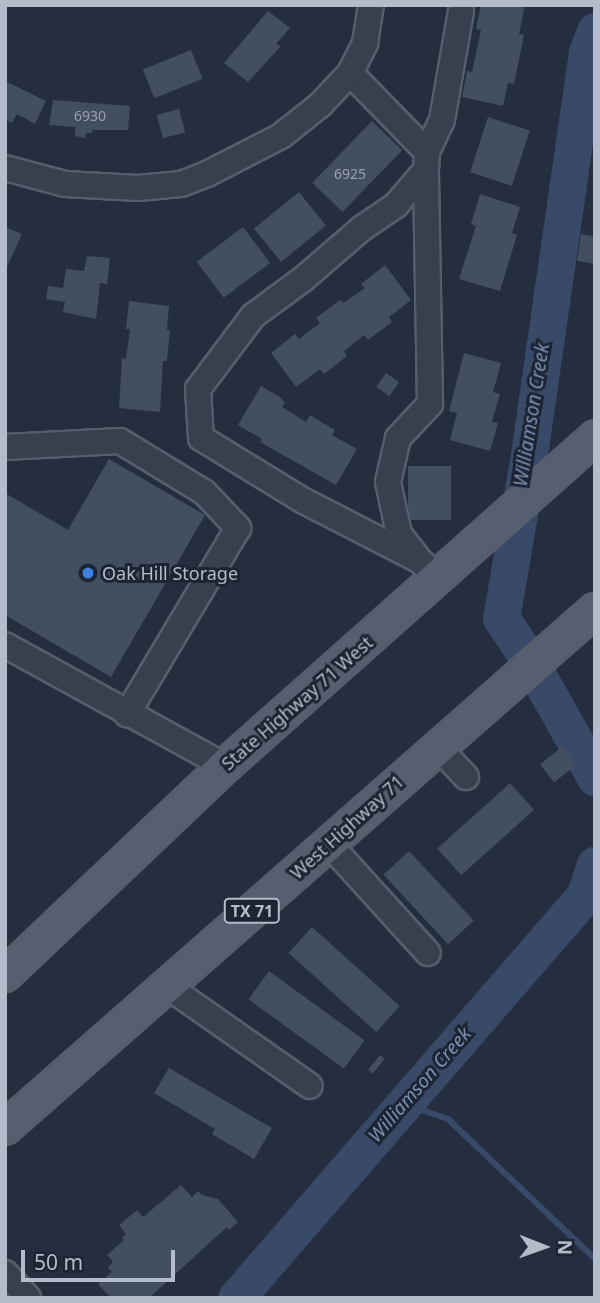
<!DOCTYPE html>
<style>
body{margin:0}
#map{position:relative;width:600px;height:1303px;overflow:hidden;background:#242e3f;font-family:"Noto Sans",sans-serif}
div>[style]{position:absolute}
[style*='--x']{left:calc(var(--x)*1px);top:calc(var(--y)*1px);width:calc(var(--w)*1px);rotate:calc(var(--a)*1deg)}
.stream>*{height:6px;margin:-3px;padding:0 3px;transform-origin:3px;border-radius:3px;background:#394a68}
.river>*{height:37px;margin:-18.5px;padding:0 18.5px;transform-origin:18.5px;border-radius:18.5px;background:#394a68}
.building>*{inset:0;background:#434e61;transform-origin:0 0}
.roads{filter:drop-shadow(2px 0 #565e6d) drop-shadow(-2px 0 #565e6d) drop-shadow(0 2px #565e6d) drop-shadow(0 -2px #565e6d)}
.minor>*{height:24px;margin:-12px;padding:0 12px;transform-origin:12px;border-radius:12px;background:#38404f}
.major>*{height:32px;margin:-16px;padding:0 16px;transform-origin:16px;border-radius:16px;background:#565f6f}
.dots>*{width:19px;height:19px;translate:-50% -50%;box-sizing:border-box;border:4px solid #1d2534;border-radius:50%}
span{translate:-50% -50%;white-space:nowrap;text-align:center;line-height:1.15;-webkit-text-stroke:6px #1d2534;paint-order:stroke}
.number-label{font-size:14px;color:#98a0b0}
.number-label span{-webkit-text-stroke-width:0}
.shield-label span{padding:2px 5px;background:#1d2534;border:2px solid;border-radius:5px;-webkit-text-stroke-width:0}
.shield-label{font-size:16px;color:#b4bbca;font-weight:700}
.poi-label{font-size:18px;color:#b4bbca}
.left{translate:0 -50%;text-align:left}
.street-label{font-size:18px;color:#b4bbca}
.water-label{font-size:19px;color:#7c8fb2;font-style:italic}
.frame{position:absolute;inset:0;border:7px solid #b4bbca;pointer-events:none}
.north{position:absolute;left:509px;top:1212px;width:70px;height:70px;-webkit-text-stroke:5px #1d2534;paint-order:stroke;rotate:91deg;font-size:19px;font-weight:700;line-height:28px;text-align:center;color:#b4bbca}
.north::after{content:'';display:block;margin:auto;width:24px;height:32px;background:#b4bbca;clip-path:polygon(50% 0,100% 100%,50% 72%,0 100%)}
.scale{position:absolute;left:21px;top:1250px;width:154px;height:32px;box-sizing:border-box;border:4px solid #b4bbca;border-top:0;padding-left:9px;font-size:21px;line-height:24px;white-space:nowrap;color:#b4bbca;-webkit-text-stroke:5px #1d2534;paint-order:stroke}
</style>
<div id="map">
<div class="stream">
<div style="--x:405;--y:1104;--w:46;--a:19.2"></div>
<div style="--x:448;--y:1119;--w:203;--a:43.6"></div>
</div>
<div class="river">
<div style="--x:595;--y:31;--w:22;--a:111"></div>
<div style="--x:587;--y:52;--w:407;--a:98.2"></div>
<div style="--x:529;--y:455;--w:165;--a:99.7"></div>
<div style="--x:501;--y:618;--w:48;--a:56"></div>
<div style="--x:528;--y:658;--w:137;--a:60.6"></div>
<div style="--x:236;--y:1298;--w:533;--a:-49.11"></div>
<div style="--x:585;--y:895;--w:32;--a:-72"></div>
</div>
<div class="building">
<div style="clip-path:polygon(481px 5px,525px 5px,519px 34px,524px 35px,514px 84px,508px 83px,503px 106px,462px 97px,467px 71px,472px 72px,481px 30px,476px 29px)"></div>
<div style="clip-path:polygon(268px 11px,290px 28px,276px 44px,281px 46px,248px 82px,224px 63px)"></div>
<div style="left:191px;top:50px;width:31px;height:52px;rotate:68deg"></div>
<div style="clip-path:polygon(5px 81px,46px 101px,35px 124px,17px 114px,12px 123px,5px 119px)"></div>
<div style="clip-path:polygon(53px 100px,130px 106px,128px 130px,92px 130px,92px 133px,86px 133px,85px 138px,75px 136px,75px 127px,49px 125px)"></div>
<div style="left:179px;top:109px;width:24px;height:23px;rotate:75deg"></div>
<div style="left:488px;top:117px;width:44px;height:58px;rotate:18deg"></div>
<div style="left:372px;top:121px;width:42px;height:86px;rotate:44deg"></div>
<div style="left:299px;top:192px;width:43px;height:58px;rotate:51deg"></div>
<div style="clip-path:polygon(480px 194px,520px 207px,512px 233px,517px 235px,500px 291px,459px 279px,476px 226px,471px 224px)"></div>
<div style="clip-path:polygon(5px 227px,22px 234px,5px 271px)"></div>
<div style="left:243px;top:227px;width:45px;height:58px;rotate:53deg"></div>
<div style="clip-path:polygon(581px 234px,595px 237px,595px 264px,577px 261px)"></div>
<div style="clip-path:polygon(87px 256px,110px 258px,107px 284px,100px 283px,96px 319px,63px 312px,65px 302px,46px 299px,48px 286px,63px 288px,66px 269px,84px 271px)"></div>
<div style="clip-path:polygon(385px 265px,411px 300px,389px 317px,392px 322px,368px 340px,364px 335px,344px 351px,347px 356px,324px 374px,320px 369px,296px 387px,271px 353px,295px 334px,299px 339px,320px 323px,316px 318px,340px 300px,343px 303px,365px 288px,361px 284px)"></div>
<div style="clip-path:polygon(129px 301px,169px 306px,167px 330px,170px 330px,167px 361px,163px 361px,160px 412px,119px 408px,122px 358px,126px 359px,130px 329px,126px 329px)"></div>
<div style="clip-path:polygon(464px 353px,501px 363px,493px 392px,500px 394px,492px 422px,498px 423px,490px 451px,450px 440px,457px 413px,449px 411px)"></div>
<div style="left:386px;top:373px;width:16px;height:17px;rotate:35deg"></div>
<div style="clip-path:polygon(261px 386px,280px 397px,285px 403px,282px 407px,306px 422px,310px 415px,335px 430px,332px 435px,357px 449px,336px 485px,260px 442px,262px 439px,238px 425px)"></div>
<div style="clip-path:polygon(109px 459px,205px 515px,111px 677px,5px 615px,5px 493px,68px 530px)"></div>
<div style="left:451px;top:466px;width:54px;height:43px;rotate:90deg"></div>
<div style="left:562px;top:747px;width:23px;height:28px;rotate:52deg"></div>
<div style="left:510px;top:783px;width:36px;height:98px;rotate:48deg"></div>
<div style="left:409px;top:851px;width:95px;height:35px;rotate:47deg"></div>
<div style="left:312px;top:927px;width:118px;height:35px;rotate:42deg"></div>
<div style="left:269px;top:971px;width:118px;height:35px;rotate:36deg"></div>
<div style="left:380px;top:1055px;width:6px;height:19px;rotate:39deg"></div>
<div style="clip-path:polygon(169px 1068px,272px 1128px,254px 1159px,212px 1134px,215px 1129px,154px 1093px)"></div>
<div style="clip-path:polygon(181px 1185px,192px 1197px,198px 1191px,202px 1195px,218px 1199px,238px 1222px,229px 1230px,227px 1227px,149px 1298px,111px 1298px,98px 1284px,112px 1272px,108px 1267px,113px 1262px,107px 1255px,124px 1240px,122px 1238px,126px 1234px,119px 1225px,137px 1210px,143px 1217px)"></div>
</div>
<div class="roads">
<div class="minor">
<div style="--x:350;--y:73;--w:110;--a:45.7"></div>
<div style="--x:427;--y:152;--w:18;--a:93"></div>
<div style="--x:426;--y:170;--w:46;--a:130.6"></div>
<div style="--x:396;--y:205;--w:42;--a:145.6"></div>
<div style="--x:361;--y:229;--w:77;--a:139.2"></div>
<div style="--x:303;--y:279;--w:62;--a:143.5"></div>
<div style="--x:253;--y:316;--w:91;--a:127"></div>
<div style="--x:198;--y:389;--w:49;--a:86.5"></div>
<div style="--x:201;--y:438;--w:121;--a:31.5"></div>
<div style="--x:304;--y:501;--w:129;--a:27.2"></div>
<div style="--x:419;--y:560;--w:26;--a:43"></div>
<div style="--x:427;--y:152;--w:35;--a:-65"></div>
<div style="--x:442;--y:120;--w:111;--a:-80.1"></div>
<div style="--x:5;--y:168;--w:62;--a:14.9"></div>
<div style="--x:65;--y:184;--w:73;--a:3.1"></div>
<div style="--x:138;--y:188;--w:43;--a:-5.3"></div>
<div style="--x:181;--y:184;--w:28;--a:-21"></div>
<div style="--x:207;--y:174;--w:83;--a:-27.2"></div>
<div style="--x:281;--y:136;--w:50;--a:-38.5"></div>
<div style="--x:320;--y:105;--w:44;--a:-46.8"></div>
<div style="--x:350;--y:73;--w:34;--a:-63"></div>
<div style="--x:365;--y:43;--w:38;--a:-81"></div>
<div style="--x:5;--y:447;--w:115;--a:-3"></div>
<div style="--x:120;--y:441;--w:98;--a:31.3"></div>
<div style="--x:204;--y:492;--w:50;--a:46.6"></div>
<div style="--x:238;--y:528;--w:217;--a:120.8"></div>
<div style="--x:417;--y:557;--w:29;--a:-128"></div>
<div style="--x:399;--y:534;--w:53;--a:-101.9"></div>
<div style="--x:388;--y:482;--w:45;--a:-77.2"></div>
<div style="--x:398;--y:438;--w:47;--a:-46.7"></div>
<div style="--x:430;--y:404;--w:234;--a:-91"></div>
<div style="--x:5;--y:645;--w:251;--a:28.8"></div>
<div style="--x:438;--y:747;--w:41;--a:47"></div>
<div style="--x:329;--y:844;--w:147;--a:47.8"></div>
<div style="--x:167;--y:986;--w:174;--a:35"></div>
<div style="--x:5;--y:1273;--w:34;--a:47"></div>
</div>
<div class="major">
<div style="--x:5;--y:975;--w:303;--a:-43.5"></div>
<div style="--x:225;--y:766;--w:495;--a:-41.6"></div>
<div style="--x:5;--y:1128;--w:785;--a:-41.28"></div>
</div>
</div>
<div class="dots">
<div style="left:88px;top:573px;background:#3f7fe0"></div>
</div>
<div class="number-label">
<span style="left:90px;top:116px">6930</span>
<span style="left:350px;top:174px">6925</span>
</div>
<div class="shield-label">
<span style="left:252px;top:911px">TX 71</span>
</div>
<div class="poi-label">
<span class="left" style="left:102px;top:573px">Oak Hill Storage</span>
</div>
<div class="street-label">
<span style="left:297px;top:703px;rotate:-41deg">State Highway 71 West</span>
<span style="left:347px;top:827px;rotate:-42deg">West Highway 71</span>
</div>
<div class="water-label">
<span style="left:532px;top:415px;rotate:-81deg">Williamson Creek</span>
<span style="left:420px;top:1085px;rotate:-49deg">Williamson Creek</span>
</div>
<div class="frame"></div>
<div class="north">N</div>
<div class="scale">50 m</div>
</div>
